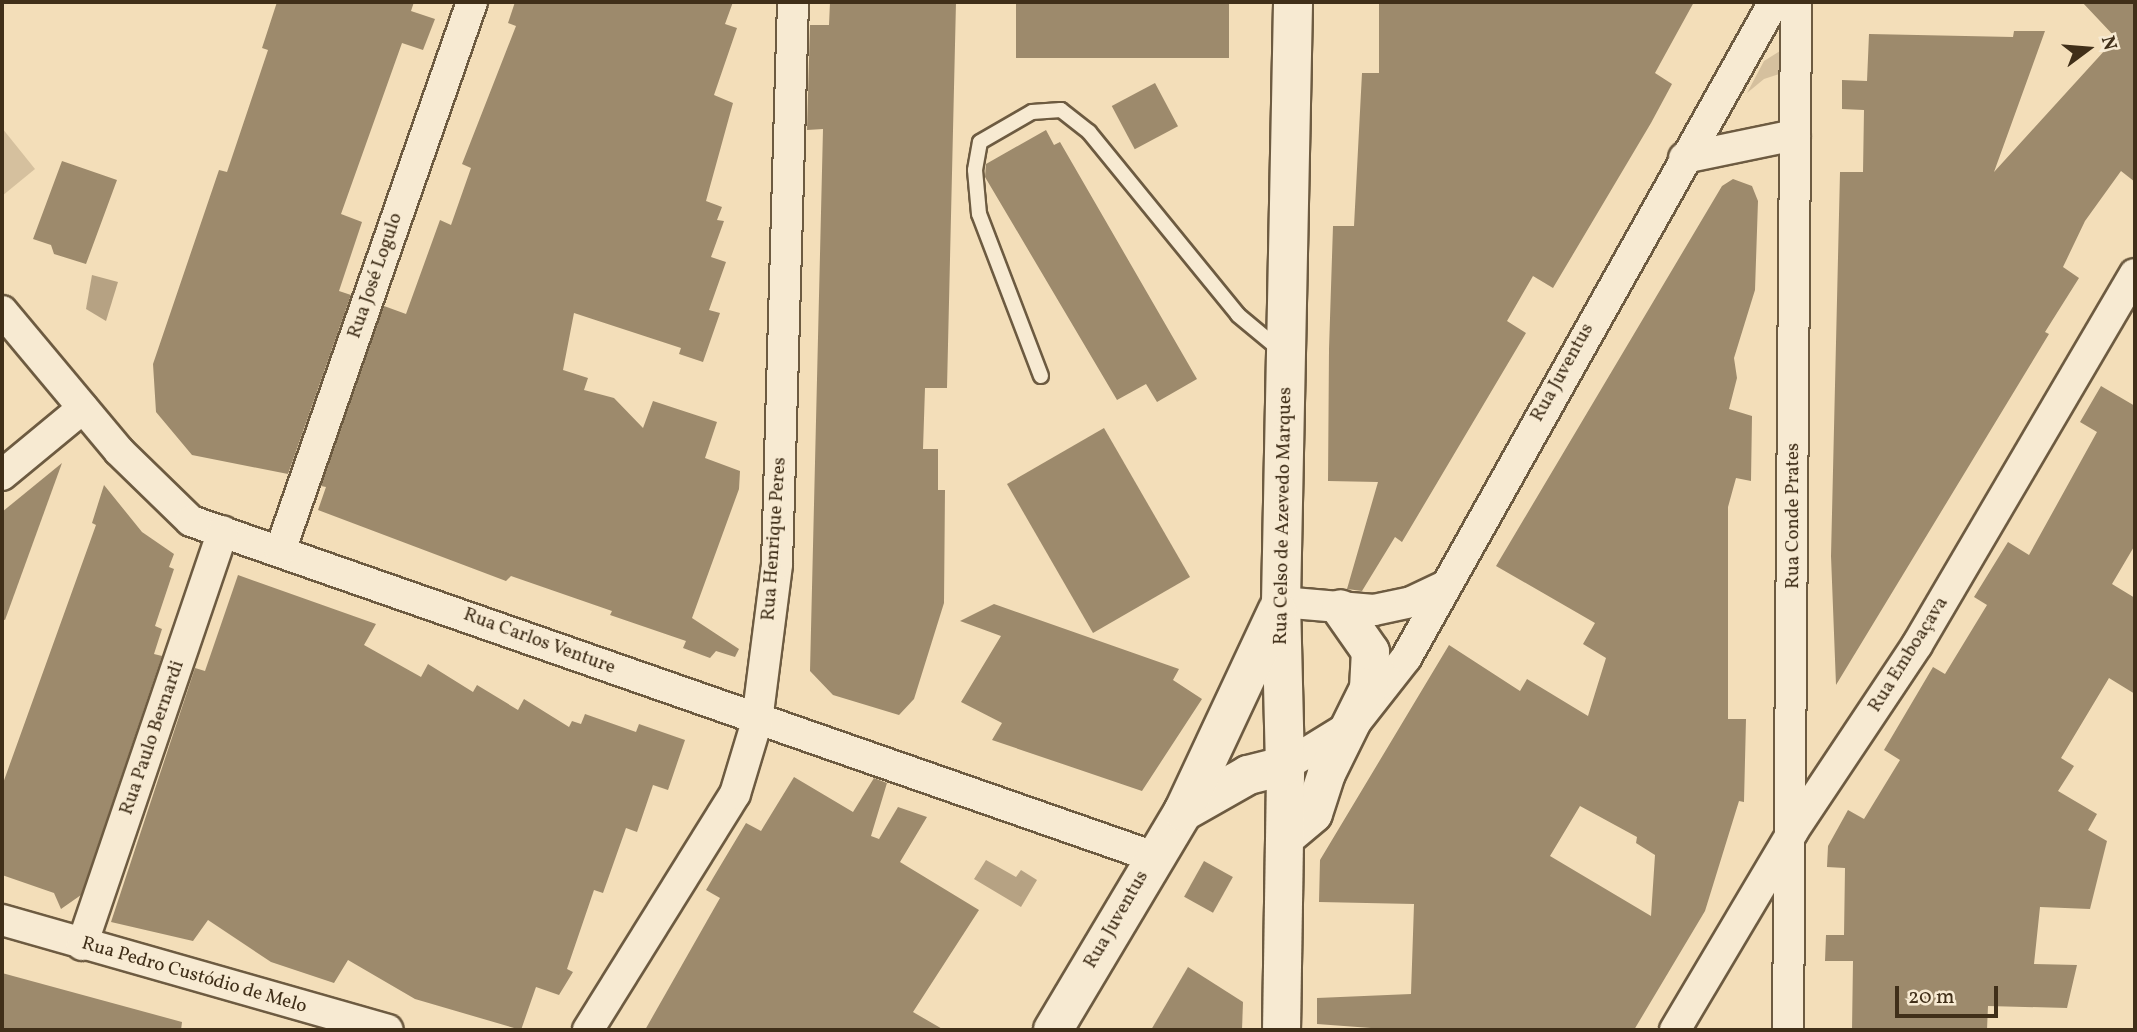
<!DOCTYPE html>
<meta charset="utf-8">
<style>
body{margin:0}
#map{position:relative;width:2137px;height:1032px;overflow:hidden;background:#f3deb9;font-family:Vollkorn,serif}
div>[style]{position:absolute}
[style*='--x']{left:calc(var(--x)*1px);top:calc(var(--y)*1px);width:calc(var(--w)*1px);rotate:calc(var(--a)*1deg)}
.green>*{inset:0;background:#d5c09e}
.water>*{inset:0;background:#b6a283}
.building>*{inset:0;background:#9d8a6c;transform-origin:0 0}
.roads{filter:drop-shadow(2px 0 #6d5b41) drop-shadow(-2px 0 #6d5b41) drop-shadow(0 2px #6d5b41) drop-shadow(0 -2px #6d5b41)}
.service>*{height:14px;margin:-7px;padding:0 7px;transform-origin:7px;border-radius:7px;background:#f7ead2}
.minor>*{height:30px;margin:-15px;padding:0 15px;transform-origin:15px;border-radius:15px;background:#f7ead2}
.tertiary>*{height:37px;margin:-18.5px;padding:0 18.5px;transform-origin:18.5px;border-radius:18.5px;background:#f7ead2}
.secondary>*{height:38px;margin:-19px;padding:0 19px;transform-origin:19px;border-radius:19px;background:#f7ead2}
span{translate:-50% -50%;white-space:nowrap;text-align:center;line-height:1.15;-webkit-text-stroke:5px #f7ead2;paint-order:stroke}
.street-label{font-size:19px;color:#402f19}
.frame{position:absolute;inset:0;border:4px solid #402f19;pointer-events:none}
.north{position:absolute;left:2053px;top:14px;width:70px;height:70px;-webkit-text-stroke:5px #f7ead2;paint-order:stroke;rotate:74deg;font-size:19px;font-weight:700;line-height:28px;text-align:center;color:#402f19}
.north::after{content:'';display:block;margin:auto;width:24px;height:32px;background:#402f19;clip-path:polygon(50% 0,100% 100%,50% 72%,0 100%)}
.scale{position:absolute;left:1895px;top:986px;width:103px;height:32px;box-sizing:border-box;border:4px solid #402f19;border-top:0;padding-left:9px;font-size:21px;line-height:24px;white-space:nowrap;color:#402f19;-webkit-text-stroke:5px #f7ead2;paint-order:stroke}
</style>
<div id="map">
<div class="green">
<div style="clip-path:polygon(1785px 48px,1792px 70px,1764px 79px,1747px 93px,1764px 61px)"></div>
<div style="clip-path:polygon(2px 128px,35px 169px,2px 196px)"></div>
</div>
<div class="water">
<div style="clip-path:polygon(92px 275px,118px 282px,106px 321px,86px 309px)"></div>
<div style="clip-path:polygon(986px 860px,1016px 877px,1021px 870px,1037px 880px,1021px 907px,974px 879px)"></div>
</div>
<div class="building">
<div style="clip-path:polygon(277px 2px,414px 2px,411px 11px,435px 19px,423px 50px,402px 43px,341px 214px,362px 222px,339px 291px,351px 295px,288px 474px,192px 455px,156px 412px,153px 364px,219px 170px,227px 172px,268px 50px,262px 48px)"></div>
<div style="clip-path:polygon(515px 2px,733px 2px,725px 24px,737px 28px,714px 95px,733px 103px,706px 201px,722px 207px,717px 220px,724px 221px,711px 257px,726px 262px,709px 310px,720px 313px,703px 362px,679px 354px,681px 348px,574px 313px,563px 370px,588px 378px,584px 390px,614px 398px,643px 428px,653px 401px,717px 422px,705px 458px,740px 471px,739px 489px,692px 618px,739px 649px,735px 657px,716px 651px,710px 658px,683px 648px,686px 641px,610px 615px,612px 611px,511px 576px,506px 581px,318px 510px,326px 487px,321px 486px,384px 306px,406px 314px,440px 220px,451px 225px,471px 168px,462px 164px,516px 26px,508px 23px)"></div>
<div style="clip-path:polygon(830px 2px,956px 2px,947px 388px,925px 388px,923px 449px,938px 449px,938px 490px,945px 490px,944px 603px,914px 699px,899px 715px,833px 695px,810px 671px,823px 129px,807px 130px,810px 25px,829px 25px)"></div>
<div style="left:1016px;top:2px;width:213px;height:56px"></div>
<div style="clip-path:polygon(1379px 2px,1694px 2px,1655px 73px,1672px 84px,1651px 123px,1553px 288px,1533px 276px,1507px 321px,1526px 333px,1402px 542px,1395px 537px,1362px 591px,1347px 589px,1378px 482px,1328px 481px,1329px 349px,1333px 226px,1354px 226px,1362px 73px,1379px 73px)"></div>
<div style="clip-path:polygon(2082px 2px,2135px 2px,2135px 182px,2121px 171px,2085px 221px,2063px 267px,2079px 278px,2045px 332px,2049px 334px,1836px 685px,1831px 556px,1840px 172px,1863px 172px,1864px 110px,1842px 109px,1842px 80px,1867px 81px,1869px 34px,2013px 37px,2014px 31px,2045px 31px,1994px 172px,2116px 38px)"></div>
<div style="left:1155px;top:83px;width:49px;height:49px;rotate:62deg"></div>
<div style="clip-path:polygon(1046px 130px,1054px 145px,1060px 142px,1197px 379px,1157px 402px,1146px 384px,1117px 400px,985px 177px,986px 164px)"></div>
<div style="clip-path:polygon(62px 161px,117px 180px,86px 264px,54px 254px,51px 245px,33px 239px)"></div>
<div style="clip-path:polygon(evenodd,1733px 179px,1752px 186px,1758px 201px,1755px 290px,1734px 358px,1737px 378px,1729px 409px,1752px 416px,1751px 481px,1736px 478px,1728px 507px,1728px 719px,1746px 719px,1744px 802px,1739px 801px,1705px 911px,1634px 1030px,1398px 1030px,1317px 1024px,1317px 998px,1411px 994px,1414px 904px,1319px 902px,1320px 860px,1449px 645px,1520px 691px,1527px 679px,1588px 716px,1606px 658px,1583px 644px,1595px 623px,1496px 566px,1722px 186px,1733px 179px,1580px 806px,1637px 837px,1636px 843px,1655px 855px,1651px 916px,1550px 856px,1580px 806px)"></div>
<div style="clip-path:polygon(2101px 386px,2135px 406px,2135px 545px,2112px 584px,2135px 598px,2135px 694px,2109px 678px,2061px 758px,2074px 766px,2058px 791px,2097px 814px,2088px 830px,2107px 841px,2090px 909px,2040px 907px,2034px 964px,2077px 965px,2067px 1008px,1988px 1006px,1987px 1030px,1852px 1030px,1853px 961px,1825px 961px,1826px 935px,1844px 935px,1845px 868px,1827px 867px,1828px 846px,1848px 810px,1864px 819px,1900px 760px,1884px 750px,1933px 667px,1945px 674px,1987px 605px,1974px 597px,2008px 542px,2029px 555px,2097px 432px,2080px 422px)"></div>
<div style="left:1104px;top:428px;width:172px;height:112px;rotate:60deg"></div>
<div style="clip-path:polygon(62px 463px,5px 620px,2px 619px,2px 512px)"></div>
<div style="clip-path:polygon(104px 485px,142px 532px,174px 554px,169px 567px,174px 569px,155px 626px,162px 629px,154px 654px,162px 656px,81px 895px,61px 909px,54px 893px,2px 875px,2px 786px,96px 525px,92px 523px)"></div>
<div style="clip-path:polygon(238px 575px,376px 624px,364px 645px,421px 677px,428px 664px,473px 692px,477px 685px,518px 710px,524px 699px,569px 727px,572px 721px,581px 724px,585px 714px,636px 732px,639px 724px,685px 740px,668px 790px,653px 785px,637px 832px,626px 828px,603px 893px,594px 890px,567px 969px,573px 972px,559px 995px,536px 987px,521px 1030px,415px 999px,348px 960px,334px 983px,271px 962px,208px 920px,193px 941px,111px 922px,195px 668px,205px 671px)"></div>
<div style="clip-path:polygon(994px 604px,1179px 669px,1173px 680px,1202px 699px,1142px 791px,992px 740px,1002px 723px,961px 702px,1001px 636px,960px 621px)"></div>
<div style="clip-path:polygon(794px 777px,853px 812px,874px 778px,887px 783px,871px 836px,879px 839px,898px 807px,927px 817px,900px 862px,979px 910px,913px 1012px,944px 1030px,645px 1030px,720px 898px,706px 890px,713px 878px,746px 823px,761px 831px)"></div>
<div style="left:1204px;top:861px;width:33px;height:41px;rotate:29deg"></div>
<div style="clip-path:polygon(1188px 967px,1243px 1002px,1242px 1030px,1151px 1030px)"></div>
<div style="clip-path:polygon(2px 973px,182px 1022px,181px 1030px,2px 1030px)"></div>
</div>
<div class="roads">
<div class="service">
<div style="--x:1041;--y:376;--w:173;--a:-110.9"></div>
<div style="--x:979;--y:214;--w:44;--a:-95.2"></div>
<div style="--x:975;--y:170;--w:28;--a:-80"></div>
<div style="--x:980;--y:142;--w:60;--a:-30"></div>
<div style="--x:1032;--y:112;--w:29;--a:-4"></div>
<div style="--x:1061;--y:110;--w:36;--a:38"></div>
<div style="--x:1089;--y:132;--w:236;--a:50.8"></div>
<div style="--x:1238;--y:315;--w:55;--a:39.8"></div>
</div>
<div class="minor">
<div style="--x:1684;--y:158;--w:113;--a:-11.7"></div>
<div style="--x:2;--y:311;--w:182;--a:50.1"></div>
<div style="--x:119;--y:451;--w:100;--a:44.2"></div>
<div style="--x:191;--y:521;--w:1020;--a:19.23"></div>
<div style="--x:2;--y:475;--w:105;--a:-39.6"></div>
<div style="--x:280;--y:551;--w:582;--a:-70.72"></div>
<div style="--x:1281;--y:602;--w:93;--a:4.9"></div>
<div style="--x:1374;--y:610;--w:38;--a:-12"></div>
<div style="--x:1411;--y:602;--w:35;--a:-25"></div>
<div style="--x:1285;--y:766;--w:82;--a:-31.6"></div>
<div style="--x:1355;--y:723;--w:83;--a:-51.9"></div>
<div style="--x:1406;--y:658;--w:752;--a:-60.71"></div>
<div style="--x:2;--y:920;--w:401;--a:15.9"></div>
<div style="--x:82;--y:945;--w:437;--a:-71.2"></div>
<div style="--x:588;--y:1030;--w:278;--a:-58.1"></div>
<div style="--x:735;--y:794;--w:76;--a:-73.2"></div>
<div style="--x:757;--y:721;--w:158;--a:-82.7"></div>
<div style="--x:777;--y:564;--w:562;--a:-88.37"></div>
<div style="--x:1675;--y:1030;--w:231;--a:-59.3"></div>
<div style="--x:1793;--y:831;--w:224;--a:-56.3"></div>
<div style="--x:1917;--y:645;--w:430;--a:-59.6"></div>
<div style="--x:1788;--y:1030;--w:1028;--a:-89.55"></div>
</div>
<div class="tertiary">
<div style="--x:1286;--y:836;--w:35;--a:-40"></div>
<div style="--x:1313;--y:813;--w:42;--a:-72"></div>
<div style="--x:1326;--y:773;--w:95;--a:-63.7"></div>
<div style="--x:1368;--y:688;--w:37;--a:-87"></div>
<div style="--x:1370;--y:651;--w:52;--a:-124.9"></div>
<div style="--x:1281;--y:1030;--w:264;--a:-89.1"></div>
</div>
<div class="secondary">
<div style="--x:1183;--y:812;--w:75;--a:-29.6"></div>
<div style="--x:1248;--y:775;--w:38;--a:-14"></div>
<div style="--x:1285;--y:766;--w:164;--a:-91.4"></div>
<div style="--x:1281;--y:602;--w:600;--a:-88.85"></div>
<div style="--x:1053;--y:1030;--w:254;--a:-59.2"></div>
<div style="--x:1183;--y:812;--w:222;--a:-64.9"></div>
</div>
</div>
<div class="street-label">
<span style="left:376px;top:276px;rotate:-71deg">Rua José Logulo</span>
<span style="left:1563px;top:373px;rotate:-61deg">Rua Juventus</span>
<span style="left:1284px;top:516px;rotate:-89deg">Rua Celso de Azevedo Marques</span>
<span style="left:1794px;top:516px;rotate:-90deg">Rua Conde Prates</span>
<span style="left:775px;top:539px;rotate:-86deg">Rua Henrique Peres</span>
<span style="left:539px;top:642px;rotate:20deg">Rua Carlos Venture</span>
<span style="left:1909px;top:655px;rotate:-58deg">Rua Emboaçava</span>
<span style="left:153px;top:738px;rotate:-71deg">Rua Paulo Bernardi</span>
<span style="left:1117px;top:920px;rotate:-60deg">Rua Juventus</span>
<span style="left:194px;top:976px;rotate:16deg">Rua Pedro Custódio de Melo</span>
</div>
<div class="frame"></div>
<div class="north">N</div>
<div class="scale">20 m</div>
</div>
